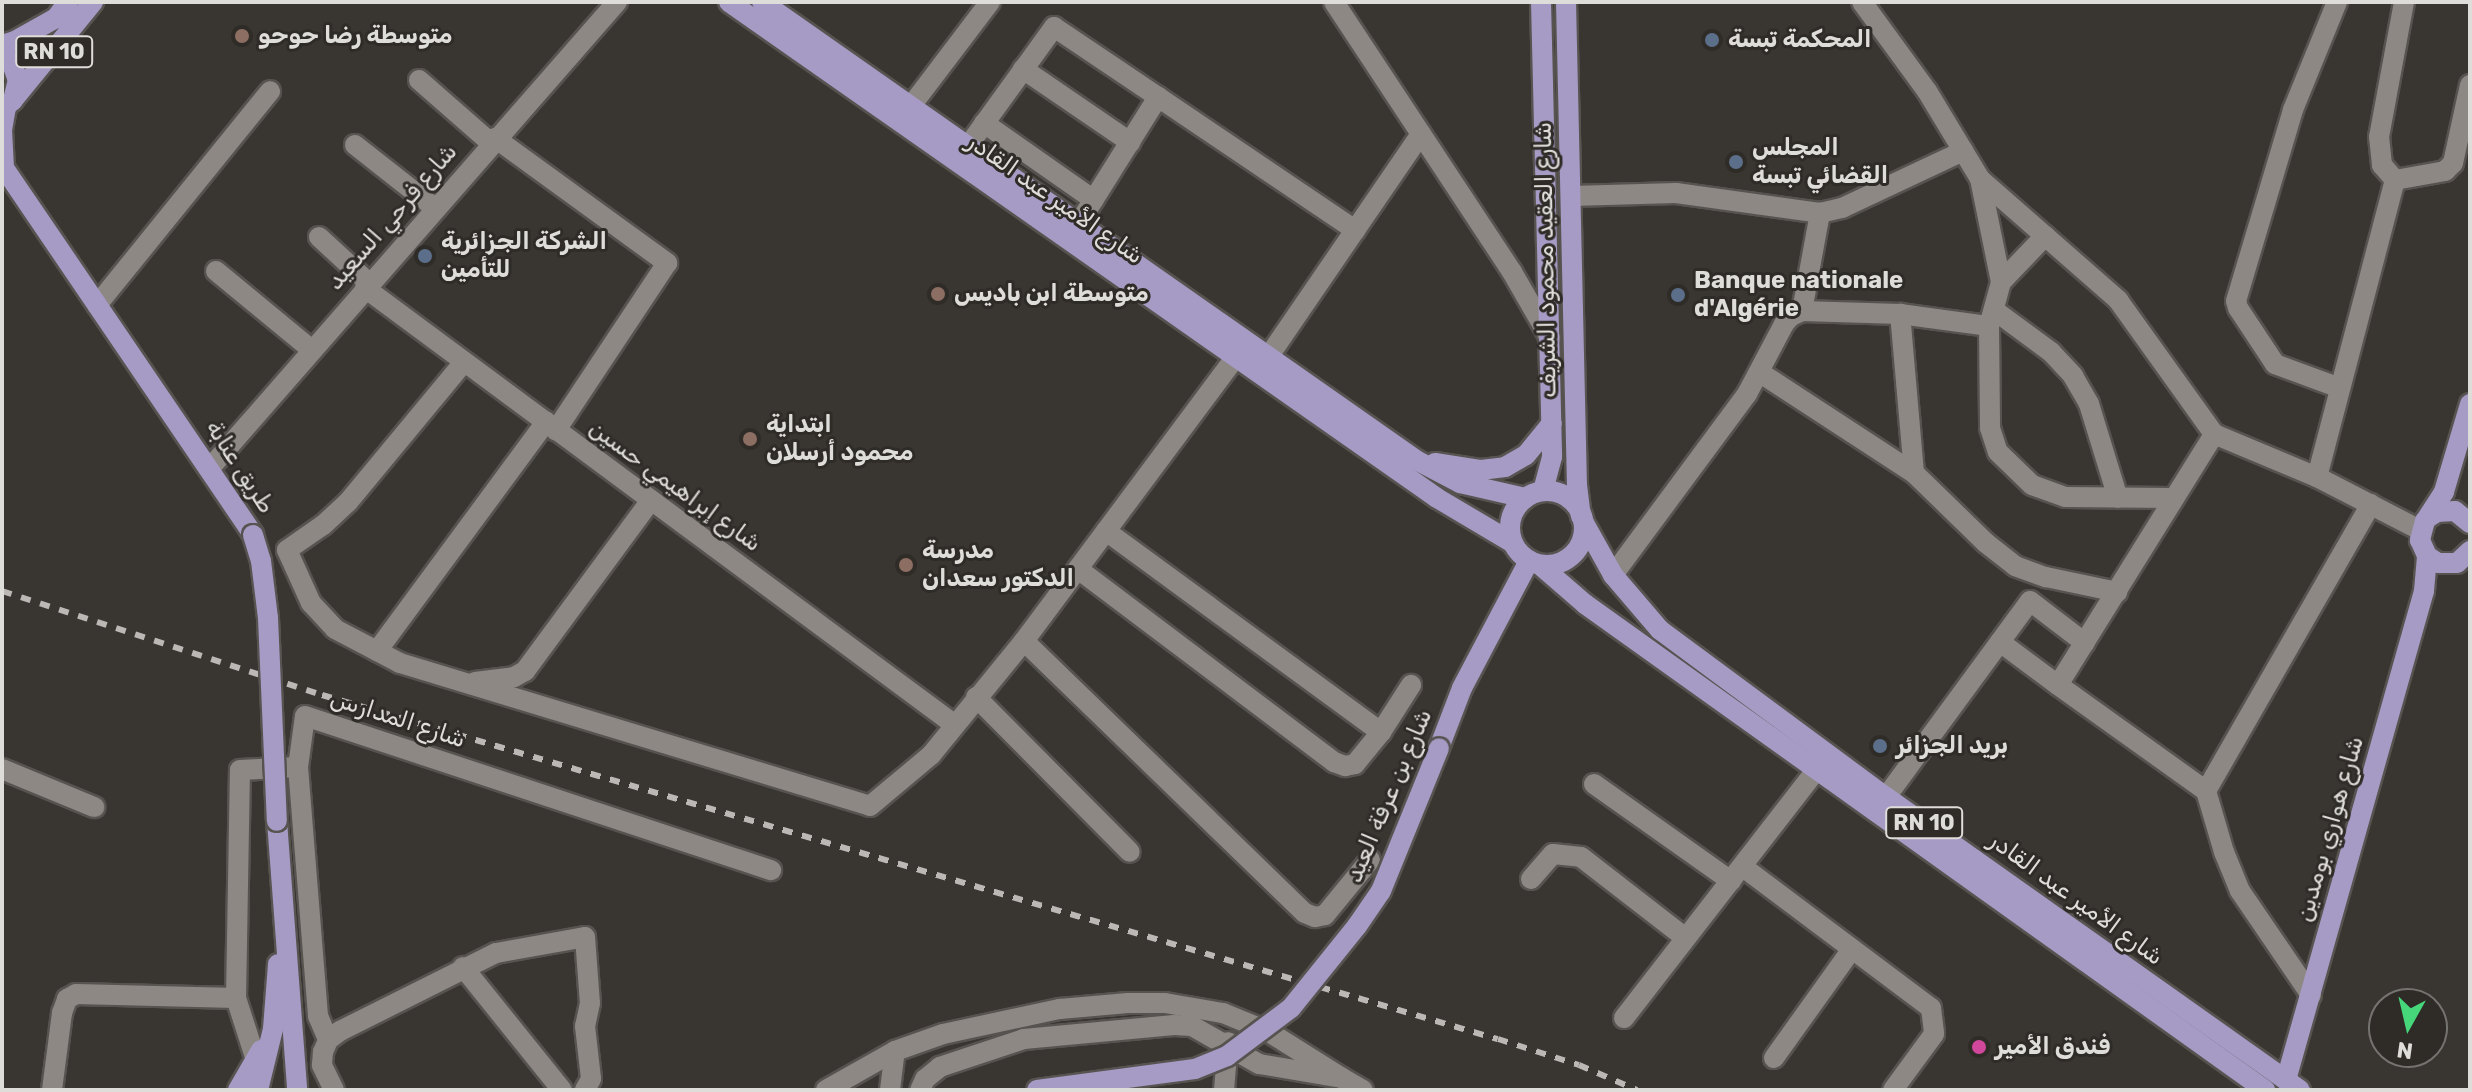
<!DOCTYPE html>
<meta charset="utf-8">
<style>
body{margin:0}
#map{position:relative;width:2472px;height:1092px;overflow:hidden;background:#393632;font-family:Rubik,Cairo,sans-serif}
div>[style]{position:absolute}
[style*='--x']{left:calc(var(--x)*1px);top:calc(var(--y)*1px);width:calc(var(--w)*1px);rotate:calc(var(--a)*1deg)}
.roads{filter:drop-shadow(2px 0 #565350) drop-shadow(-2px 0 #565350) drop-shadow(0 2px #565350) drop-shadow(0 -2px #565350)}
.minor>*{height:20px;margin:-10px;padding:0 10px;transform-origin:10px;border-radius:10px;background:#8d8884}
.major>*{height:20px;margin:-10px;padding:0 10px;transform-origin:10px;border-radius:10px;background:#a69bc5}
.major>.ring{margin:-10px;padding:0;box-sizing:content-box;background:none;border:20px solid #a69bc5;border-radius:50%}
.rail>*{height:6px;margin-top:-3px;transform-origin:0;background:repeating-linear-gradient(90deg,#bbb8b5 0 10px,transparent 0 20px)}
.bridges{filter:drop-shadow(2px 0 #565350) drop-shadow(-2px 0 #565350) drop-shadow(0 2px #565350) drop-shadow(0 -2px #565350)}
.major-bridge>*{height:20px;margin:-10px;padding:0 10px;transform-origin:10px;border-radius:10px;background:#a69bc5}
.dots>*{width:22px;height:22px;translate:-50% -50%;box-sizing:border-box;border:4px solid #2f2c28;border-radius:50%}
span{translate:-50% -50%;white-space:nowrap;text-align:center;line-height:1.15;-webkit-text-stroke:6px #2f2c28;paint-order:stroke}
.shield-label span{padding:2px 6px;background:#2f2c28;border:2px solid;border-radius:6px;-webkit-text-stroke-width:0}
.shield-label{font-size:22px;color:#dfddda;font-weight:700}
.poi-label{font-size:24px;color:#dfddda;font-weight:700}
.left{translate:0 -50%;text-align:left}
.street-label{font-size:24px;color:#dfddda}
.frame{position:absolute;inset:0;border:4px solid #dfddda;pointer-events:none}
.north{position:absolute;left:2368px;top:988px;width:80px;height:80px;box-sizing:border-box;background:#2f2c28;border:2px solid #75736f;border-radius:50%;rotate:188deg;font-size:22px;font-weight:700;line-height:32px;text-align:center;color:#dfddda}
.north::after{content:'';display:block;margin:auto;width:28px;height:36px;background:#45d77a;clip-path:polygon(50% 0,100% 100%,50% 72%,0 100%)}
</style>
<div id="map">
<div class="roads">
<div class="minor">
<div style="--x:1334;--y:2;--w:323;--a:56.6"></div>
<div style="--x:1512;--y:272;--w:76;--a:60.1"></div>
<div style="--x:1862;--y:2;--w:110;--a:53.9"></div>
<div style="--x:1927;--y:91;--w:103;--a:58.9"></div>
<div style="--x:1980;--y:179;--w:184;--a:41.2"></div>
<div style="--x:2118;--y:300;--w:165;--a:54.4"></div>
<div style="--x:2214;--y:434;--w:112;--a:22.7"></div>
<div style="--x:2317;--y:477;--w:116;--a:27.2"></div>
<div style="--x:2337;--y:2;--w:117;--a:112.2"></div>
<div style="--x:2293;--y:110;--w:199;--a:106.6"></div>
<div style="--x:2236;--y:301;--w:7;--a:74"></div>
<div style="--x:2238;--y:308;--w:67;--a:56.5"></div>
<div style="--x:2275;--y:364;--w:69;--a:20.3"></div>
<div style="--x:1023;--y:69;--w:130;--a:34.3"></div>
<div style="--x:419;--y:80;--w:96;--a:41.2"></div>
<div style="--x:911;--y:106;--w:131;--a:-52.8"></div>
<div style="--x:984;--y:123;--w:134;--a:35"></div>
<div style="--x:495;--y:138;--w:213;--a:36"></div>
<div style="--x:667;--y:263;--w:201;--a:123.6"></div>
<div style="--x:355;--y:145;--w:102;--a:38.2"></div>
<div style="--x:968;--y:146;--w:147;--a:-54.1"></div>
<div style="--x:1054;--y:27;--w:125;--a:33.9"></div>
<div style="--x:2395;--y:180;--w:20;--a:-131"></div>
<div style="--x:2382;--y:165;--w:28;--a:-96"></div>
<div style="--x:2379;--y:137;--w:137;--a:-79.5"></div>
<div style="--x:2395;--y:180;--w:51;--a:-10.2"></div>
<div style="--x:2445;--y:171;--w:11;--a:-45"></div>
<div style="--x:2453;--y:163;--w:80;--a:-77.7"></div>
<div style="--x:1572;--y:196;--w:104;--a:-1.7"></div>
<div style="--x:1676;--y:193;--w:145;--a:7.9"></div>
<div style="--x:1820;--y:213;--w:23;--a:-13"></div>
<div style="--x:1842;--y:208;--w:134;--a:-25.2"></div>
<div style="--x:1079;--y:223;--w:149;--a:-57.9"></div>
<div style="--x:1158;--y:97;--w:238;--a:34"></div>
<div style="--x:319;--y:237;--w:68;--a:42.6"></div>
<div style="--x:216;--y:271;--w:124;--a:39.5"></div>
<div style="--x:2001;--y:282;--w:64;--a:-46.3"></div>
<div style="--x:365;--y:288;--w:734;--a:36.53"></div>
<div style="--x:97;--y:305;--w:275;--a:-51"></div>
<div style="--x:1994;--y:310;--w:71;--a:36.4"></div>
<div style="--x:2051;--y:352;--w:33;--a:47"></div>
<div style="--x:2073;--y:376;--w:32;--a:60"></div>
<div style="--x:2089;--y:404;--w:98;--a:72.9"></div>
<div style="--x:1802;--y:311;--w:100;--a:-79.6"></div>
<div style="--x:1989;--y:326;--w:102;--a:89.4"></div>
<div style="--x:1990;--y:428;--w:25;--a:72"></div>
<div style="--x:1998;--y:452;--w:47;--a:44.1"></div>
<div style="--x:2032;--y:485;--w:35;--a:20"></div>
<div style="--x:2065;--y:497;--w:106;--a:0.5"></div>
<div style="--x:464;--y:362;--w:182;--a:129.6"></div>
<div style="--x:348;--y:502;--w:34;--a:137"></div>
<div style="--x:323;--y:525;--w:44;--a:145.2"></div>
<div style="--x:287;--y:550;--w:58;--a:65.6"></div>
<div style="--x:311;--y:603;--w:35;--a:47"></div>
<div style="--x:335;--y:629;--w:73;--a:27.6"></div>
<div style="--x:400;--y:663;--w:491;--a:16.9"></div>
<div style="--x:870;--y:806;--w:80;--a:-39.9"></div>
<div style="--x:931;--y:755;--w:147;--a:-50.8"></div>
<div style="--x:1024;--y:641;--w:370;--a:-53.3"></div>
<div style="--x:1260;--y:369;--w:285;--a:-55.6"></div>
<div style="--x:1759;--y:372;--w:185;--a:33.1"></div>
<div style="--x:1914;--y:473;--w:160;--a:-95"></div>
<div style="--x:210;--y:468;--w:619;--a:-48.87"></div>
<div style="--x:1914;--y:473;--w:100;--a:44.2"></div>
<div style="--x:1986;--y:543;--w:37;--a:38"></div>
<div style="--x:2015;--y:566;--w:33;--a:20"></div>
<div style="--x:2046;--y:577;--w:73;--a:11.9"></div>
<div style="--x:2317;--y:477;--w:307;--a:-75.3"></div>
<div style="--x:1106;--y:531;--w:341;--a:36.2"></div>
<div style="--x:1381;--y:732;--w:56;--a:-57.4"></div>
<div style="--x:1078;--y:569;--w:321;--a:37"></div>
<div style="--x:1334;--y:762;--w:12;--a:20"></div>
<div style="--x:1345;--y:766;--w:10;--a:-11"></div>
<div style="--x:1355;--y:764;--w:41;--a:-50.9"></div>
<div style="--x:1613;--y:575;--w:225;--a:-53.5"></div>
<div style="--x:1747;--y:394;--w:79;--a:-62.1"></div>
<div style="--x:1784;--y:324;--w:11;--a:-49"></div>
<div style="--x:1791;--y:316;--w:12;--a:-24"></div>
<div style="--x:1802;--y:311;--w:98;--a:1.8"></div>
<div style="--x:1900;--y:314;--w:90;--a:7.7"></div>
<div style="--x:1989;--y:326;--w:46;--a:-74.7"></div>
<div style="--x:2001;--y:282;--w:105;--a:-101.5"></div>
<div style="--x:1024;--y:641;--w:391;--a:44.1"></div>
<div style="--x:1305;--y:913;--w:11;--a:22"></div>
<div style="--x:1315;--y:917;--w:10;--a:-11"></div>
<div style="--x:1325;--y:915;--w:71;--a:-50.7"></div>
<div style="--x:2000;--y:642;--w:72;--a:36.6"></div>
<div style="--x:2058;--y:685;--w:296;--a:-58.1"></div>
<div style="--x:377;--y:651;--w:285;--a:-53.6"></div>
<div style="--x:475;--y:682;--w:39;--a:-7"></div>
<div style="--x:514;--y:677;--w:13;--a:-29"></div>
<div style="--x:525;--y:671;--w:212;--a:-53.6"></div>
<div style="--x:2058;--y:685;--w:182;--a:35.6"></div>
<div style="--x:976;--y:697;--w:218;--a:45.2"></div>
<div style="--x:298;--y:767;--w:250;--a:85.4"></div>
<div style="--x:318;--y:1016;--w:26;--a:67"></div>
<div style="--x:2;--y:769;--w:100;--a:22.4"></div>
<div style="--x:1594;--y:784;--w:168;--a:35.3"></div>
<div style="--x:1886;--y:797;--w:243;--a:-53.7"></div>
<div style="--x:2030;--y:601;--w:69;--a:37.4"></div>
<div style="--x:1743;--y:867;--w:235;--a:36.9"></div>
<div style="--x:1931;--y:1008;--w:26;--a:83"></div>
<div style="--x:1934;--y:1034;--w:69;--a:126.2"></div>
<div style="--x:1531;--y:879;--w:33;--a:-49"></div>
<div style="--x:1553;--y:854;--w:28;--a:6"></div>
<div style="--x:1581;--y:857;--w:130;--a:37.8"></div>
<div style="--x:463;--y:967;--w:158;--a:51.2"></div>
<div style="--x:2311;--y:995;--w:126;--a:-124.3"></div>
<div style="--x:2240;--y:891;--w:42;--a:-112.3"></div>
<div style="--x:2224;--y:852;--w:64;--a:-106.4"></div>
<div style="--x:2206;--y:791;--w:331;--a:-60.1"></div>
<div style="--x:236;--y:998;--w:65;--a:72.1"></div>
<div style="--x:1624;--y:1018;--w:331;--a:-52.2"></div>
<div style="--x:1774;--y:1058;--w:134;--a:-54.4"></div>
<div style="--x:1342;--y:1078;--w:24;--a:30"></div>
<div style="--x:52;--y:1090;--w:78;--a:-82.6"></div>
<div style="--x:62;--y:1013;--w:15;--a:-70"></div>
<div style="--x:67;--y:999;--w:10;--a:-29"></div>
<div style="--x:76;--y:994;--w:160;--a:1.4"></div>
<div style="--x:236;--y:998;--w:228;--a:-89"></div>
<div style="--x:240;--y:770;--w:58;--a:-3"></div>
<div style="--x:298;--y:767;--w:51;--a:-82.2"></div>
<div style="--x:305;--y:716;--w:491;--a:18.3"></div>
<div style="--x:334;--y:1090;--w:28;--a:-116"></div>
<div style="--x:322;--y:1065;--w:13;--a:-86"></div>
<div style="--x:323;--y:1052;--w:13;--a:-67"></div>
<div style="--x:328;--y:1040;--w:15;--a:-37"></div>
<div style="--x:340;--y:1031;--w:174;--a:-26.6"></div>
<div style="--x:496;--y:953;--w:90;--a:-10.2"></div>
<div style="--x:585;--y:937;--w:66;--a:85.7"></div>
<div style="--x:590;--y:1003;--w:24;--a:102"></div>
<div style="--x:585;--y:1026;--w:53;--a:83.5"></div>
<div style="--x:591;--y:1079;--w:13;--a:119"></div>
<div style="--x:826;--y:1090;--w:79;--a:-29.5"></div>
<div style="--x:895;--y:1051;--w:51;--a:-19.5"></div>
<div style="--x:943;--y:1034;--w:120;--a:-12.1"></div>
<div style="--x:1060;--y:1009;--w:68;--a:-5"></div>
<div style="--x:1128;--y:1003;--w:37;--a:0"></div>
<div style="--x:1165;--y:1003;--w:59;--a:9.8"></div>
<div style="--x:1223;--y:1013;--w:50;--a:22.4"></div>
<div style="--x:1269;--y:1032;--w:86;--a:32.2"></div>
<div style="--x:1342;--y:1078;--w:84;--a:-170.4"></div>
<div style="--x:1259;--y:1064;--w:77;--a:-150.4"></div>
<div style="--x:1192;--y:1026;--w:18;--a:-177"></div>
<div style="--x:1174;--y:1025;--w:151;--a:174.7"></div>
<div style="--x:1024;--y:1039;--w:89;--a:161.6"></div>
<div style="--x:940;--y:1067;--w:19;--a:141"></div>
<div style="--x:925;--y:1079;--w:12;--a:114"></div>
<div style="--x:890;--y:1090;--w:39;--a:-83"></div>
<div style="--x:1224;--y:1090;--w:48;--a:-85.2"></div>
</div>
<div class="major">
<div style="--x:729;--y:2;--w:864;--a:35.01"></div>
<div style="--x:1437;--y:498;--w:88;--a:30.6"></div>
<div style="--x:762;--y:2;--w:798;--a:35"></div>
<div style="--x:1416;--y:460;--w:50;--a:27.6"></div>
<div style="--x:1460;--y:483;--w:67;--a:13"></div>
<div style="--x:1541;--y:2;--w:455;--a:88.6"></div>
<div style="--x:1552;--y:457;--w:35;--a:105"></div>
<div style="--x:1566;--y:2;--w:483;--a:88.7"></div>
<div style="--x:1577;--y:485;--w:31;--a:83"></div>
<div style="--x:2;--y:45;--w:14;--a:-17"></div>
<div style="--x:15;--y:41;--w:47;--a:-29.3"></div>
<div style="--x:56;--y:18;--w:20;--a:-53"></div>
<div style="--x:2;--y:54;--w:11;--a:38"></div>
<div style="--x:11;--y:61;--w:20;--a:70"></div>
<div style="--x:18;--y:80;--w:21;--a:104"></div>
<div style="--x:13;--y:100;--w:15;--a:138"></div>
<div style="--x:13;--y:100;--w:127;--a:-50.8"></div>
<div style="--x:2;--y:165;--w:447;--a:55.8"></div>
<div style="--x:4;--y:168;--w:38;--a:-93"></div>
<div style="--x:2;--y:130;--w:22;--a:-80"></div>
<div style="--x:2470;--y:404;--w:92;--a:106.5"></div>
<div style="--x:2444;--y:492;--w:35;--a:123"></div>
<div style="--x:2425;--y:521;--w:20;--a:105"></div>
<div style="--x:2420;--y:540;--w:17;--a:66"></div>
<div style="--x:2427;--y:556;--w:13;--a:32"></div>
<div style="--x:2438;--y:563;--w:19;--a:0"></div>
<div style="--x:2457;--y:563;--w:18;--a:-43"></div>
<div style="--x:1435;--y:463;--w:47;--a:8.7"></div>
<div style="--x:1481;--y:470;--w:24;--a:-7"></div>
<div style="--x:1505;--y:467;--w:24;--a:-30"></div>
<div style="--x:1526;--y:455;--w:41;--a:-50.9"></div>
<div class="ring" style="left:1510px;top:491px;width:54px;height:54px"></div>
<div style="--x:2429;--y:517;--w:9;--a:-32"></div>
<div style="--x:2437;--y:512;--w:18;--a:-3"></div>
<div style="--x:2455;--y:511;--w:19;--a:39"></div>
<div style="--x:1583;--y:521;--w:62;--a:60.9"></div>
<div style="--x:1613;--y:575;--w:72;--a:49.5"></div>
<div style="--x:1660;--y:630;--w:281;--a:36.5"></div>
<div style="--x:1886;--y:797;--w:507;--a:35.29"></div>
<div style="--x:1540;--y:565;--w:60;--a:40.9"></div>
<div style="--x:1585;--y:604;--w:836;--a:35.55"></div>
<div style="--x:1439;--y:748;--w:64;--a:-69"></div>
<div style="--x:1462;--y:688;--w:144;--a:-62.2"></div>
<div style="--x:277;--y:821;--w:270;--a:85.7"></div>
<div style="--x:2286;--y:1080;--w:508;--a:-74.24"></div>
<div style="--x:2424;--y:591;--w:35;--a:-85"></div>
<div style="--x:238;--y:1090;--w:46;--a:-60.1"></div>
<div style="--x:258;--y:1090;--w:63;--a:-76.2"></div>
<div style="--x:273;--y:1029;--w:65;--a:-85.6"></div>
</div>
</div>
<div class="rail">
<div style="--x:2;--y:591;--w:336;--a:18"></div>
<div style="--x:322;--y:695;--w:1225;--a:16.31"></div>
<div style="--x:1498;--y:1039;--w:85;--a:17.8"></div>
<div style="--x:1579;--y:1065;--w:63;--a:23.3"></div>
</div>
<div class="bridges">
<div class="major-bridge">
<div style="--x:253;--y:535;--w:27;--a:73"></div>
<div style="--x:261;--y:561;--w:57;--a:83"></div>
<div style="--x:268;--y:618;--w:203;--a:87.5"></div>
<div style="--x:1037;--y:1090;--w:159;--a:-7.6"></div>
<div style="--x:1195;--y:1069;--w:35;--a:-22"></div>
<div style="--x:1227;--y:1056;--w:80;--a:-36.9"></div>
<div style="--x:1291;--y:1008;--w:105;--a:-51.2"></div>
<div style="--x:1357;--y:926;--w:42;--a:-55.6"></div>
<div style="--x:1381;--y:891;--w:154;--a:-67.9"></div>
</div>
</div>
<div class="dots">
<div style="left:242px;top:36px;background:#8d6e63"></div>
<div style="left:1712px;top:40px;background:#5c6f8a"></div>
<div style="left:1736px;top:162px;background:#5c6f8a"></div>
<div style="left:425px;top:256px;background:#5c6f8a"></div>
<div style="left:938px;top:294px;background:#8d6e63"></div>
<div style="left:1678px;top:295px;background:#5c6f8a"></div>
<div style="left:750px;top:439px;background:#8d6e63"></div>
<div style="left:906px;top:565px;background:#8d6e63"></div>
<div style="left:1880px;top:746px;background:#5c6f8a"></div>
<div style="left:1979px;top:1047px;background:#d1479c"></div>
</div>
<div class="shield-label">
<span style="left:54px;top:52px">RN 10</span>
<span style="left:1924px;top:823px">RN 10</span>
</div>
<div class="poi-label">
<span class="left" style="left:258px;top:36px">متوسطة رضا حوحو</span>
<span class="left" style="left:1728px;top:40px">المحكمة تبسة</span>
<span class="left" style="left:1752px;top:162px">المجلس<br>القضائي تبسة</span>
<span class="left" style="left:441px;top:256px">الشركة الجزائرية<br>للتأمين</span>
<span class="left" style="left:1694px;top:295px">Banque nationale<br>d'Algérie</span>
<span class="left" style="left:954px;top:294px">متوسطة ابن باديس</span>
<span class="left" style="left:766px;top:439px">ابتداية<br>محمود أرسلان</span>
<span class="left" style="left:922px;top:565px">مدرسة<br>الدكتور سعدان</span>
<span class="left" style="left:1896px;top:746px">بريد الجزائر</span>
<span class="left" style="left:1995px;top:1047px">فندق الأمير</span>
</div>
<div class="street-label">
<span style="left:1055px;top:199px;rotate:35deg">شارع الأمير عبد القادر</span>
<span style="left:392px;top:217px;rotate:-49deg">شارع فرحي السعيد</span>
<span style="left:1546px;top:260px;rotate:-91deg">شارع العقيد محمود الشريف</span>
<span style="left:240px;top:467px;rotate:57deg">طريق عنابة</span>
<span style="left:675px;top:486px;rotate:36deg">شارع إبراهيمي حسين</span>
<span style="left:398px;top:719px;rotate:18deg">شارع المدارس</span>
<span style="left:1389px;top:796px;rotate:-67deg">شارع بن عرفة العيد</span>
<span style="left:2330px;top:829px;rotate:-74deg">شارع هواري بومدين</span>
<span style="left:2076px;top:899px;rotate:36deg">شارع الأمير عبد القادر</span>
</div>
<div class="frame"></div>
<div class="north">N</div>
</div>
